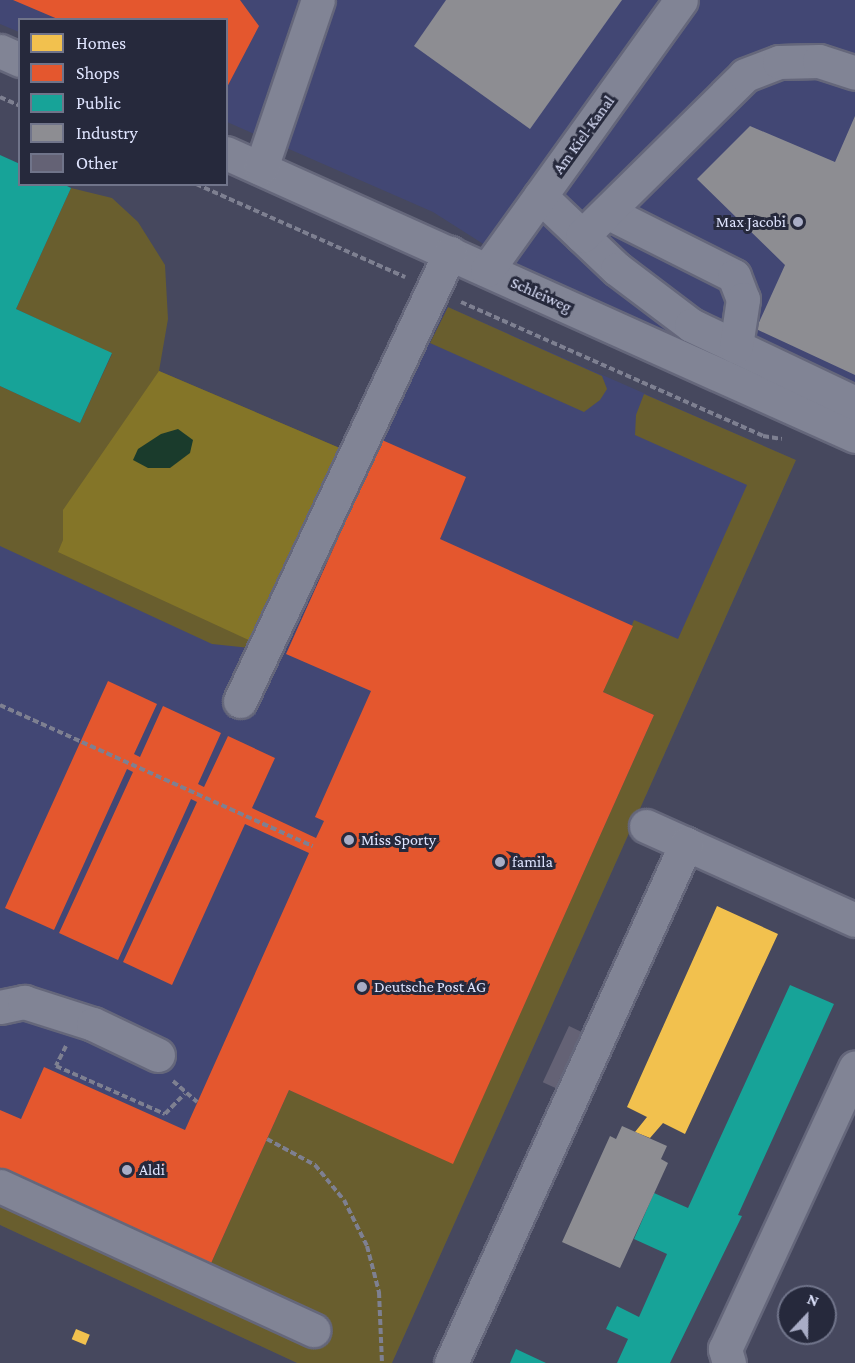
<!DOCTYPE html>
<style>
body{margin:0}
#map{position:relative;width:855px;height:1363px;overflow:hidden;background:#46485e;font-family:"Crimson Pro",serif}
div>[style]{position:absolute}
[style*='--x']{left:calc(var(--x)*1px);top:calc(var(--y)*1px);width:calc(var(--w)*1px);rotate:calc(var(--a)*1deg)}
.built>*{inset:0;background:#424774}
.green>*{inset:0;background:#695e2e}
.forest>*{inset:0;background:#847528}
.water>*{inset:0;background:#1a3b2c}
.homes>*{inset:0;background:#f2c14e;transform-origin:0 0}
.shops>*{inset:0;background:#e4572e}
.public>*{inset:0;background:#17a398}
.industry>*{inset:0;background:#8d8d92}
.building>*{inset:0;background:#646275;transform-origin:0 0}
.path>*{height:4px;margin-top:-2px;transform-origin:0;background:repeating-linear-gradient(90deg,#7e8091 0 6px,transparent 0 9px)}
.roads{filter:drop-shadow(2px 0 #65677b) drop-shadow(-2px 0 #65677b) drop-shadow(0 2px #65677b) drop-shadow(0 -2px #65677b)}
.minor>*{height:33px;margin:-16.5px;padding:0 16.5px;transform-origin:16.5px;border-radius:16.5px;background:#818495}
.dots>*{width:16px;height:16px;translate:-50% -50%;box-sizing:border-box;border:3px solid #26293c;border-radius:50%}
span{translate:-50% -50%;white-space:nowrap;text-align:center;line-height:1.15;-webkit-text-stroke:6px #26293c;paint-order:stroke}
.street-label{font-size:16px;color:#dfe4fe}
.poi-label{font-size:16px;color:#dfe4fe}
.right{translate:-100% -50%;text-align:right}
.left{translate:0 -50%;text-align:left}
.legend{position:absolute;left:18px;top:18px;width:210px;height:168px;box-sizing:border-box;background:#26293c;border:2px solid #70748a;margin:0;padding:8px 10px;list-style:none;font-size:18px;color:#dfe4fe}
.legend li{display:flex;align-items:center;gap:12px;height:30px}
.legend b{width:30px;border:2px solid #70748a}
.north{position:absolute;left:777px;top:1285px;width:60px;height:60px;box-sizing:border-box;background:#26293c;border:2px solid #70748a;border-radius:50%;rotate:22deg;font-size:16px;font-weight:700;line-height:24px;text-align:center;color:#dfe4fe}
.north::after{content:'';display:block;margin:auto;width:21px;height:27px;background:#a9adc6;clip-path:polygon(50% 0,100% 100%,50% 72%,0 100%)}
</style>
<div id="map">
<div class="built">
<div style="clip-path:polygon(0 0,855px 0,855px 422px,551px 287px,433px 212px,227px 122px,226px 20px,20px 20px,19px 32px,0 24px)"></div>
<div style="clip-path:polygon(414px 296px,448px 307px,796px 460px,392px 1363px,297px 1363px,0 1225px,0 485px,159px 371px,342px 449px)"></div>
</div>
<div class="green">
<div style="clip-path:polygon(71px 188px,112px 198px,138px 222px,165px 265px,168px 319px,159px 371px,342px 449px,250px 648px,212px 644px,0 546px,0 386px,80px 423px,112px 354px,16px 309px)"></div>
<div style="clip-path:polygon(448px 307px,602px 376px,607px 389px,600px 400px,584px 412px,430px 343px)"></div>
<div style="clip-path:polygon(644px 394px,796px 460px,392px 1363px,297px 1363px,0 1225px,0 1177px,208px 1270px,289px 1090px,453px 1163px,654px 715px,603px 692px,634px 620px,678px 639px,747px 485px,635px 435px,636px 415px)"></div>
</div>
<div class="forest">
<div style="clip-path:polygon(159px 371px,342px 449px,253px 642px,58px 552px,63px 540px,63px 510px)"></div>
</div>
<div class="water">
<div style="clip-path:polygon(178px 429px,193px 440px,190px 453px,170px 468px,148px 468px,133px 460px,138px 449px,161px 434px)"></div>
</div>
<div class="homes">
<div style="clip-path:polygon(717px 906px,778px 934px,685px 1134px,663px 1123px,650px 1138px,635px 1132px,647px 1117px,627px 1107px)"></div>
<div style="left:76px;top:1329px;width:15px;height:11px;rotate:23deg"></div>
</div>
<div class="shops">
<div style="clip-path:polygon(13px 0,240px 0,259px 26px,226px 89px,226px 20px,60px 20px)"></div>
<div style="clip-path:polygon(382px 440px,466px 477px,440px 539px,633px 626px,603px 692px,654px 715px,453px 1164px,289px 1090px,208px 1270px,0 1177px,0 1110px,21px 1119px,44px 1067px,185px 1130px,309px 853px,245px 824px,172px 985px,123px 962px,197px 802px,191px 799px,118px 960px,59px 933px,133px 772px,127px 769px,54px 930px,5px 908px,108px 681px,157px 704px,134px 754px,140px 757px,163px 706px,221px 733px,198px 784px,204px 787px,228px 736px,275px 758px,252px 808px,316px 838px,324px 821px,315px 817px,371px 691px,286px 654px)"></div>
</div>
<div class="public">
<div style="clip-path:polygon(0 155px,20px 164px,20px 184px,63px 184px,71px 188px,16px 309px,112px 353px,80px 423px,0 386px)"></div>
<div style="clip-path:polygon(790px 985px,834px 1004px,738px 1215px,742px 1216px,670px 1363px,617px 1363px,628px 1339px,606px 1329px,617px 1306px,639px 1317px,667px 1254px,634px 1239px,654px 1193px,688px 1208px)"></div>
<div style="clip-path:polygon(516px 1349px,546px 1363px,510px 1363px)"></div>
</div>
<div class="industry">
<div style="clip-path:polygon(446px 0,622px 0,530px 129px,414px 46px)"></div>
<div style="clip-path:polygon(855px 116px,855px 375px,756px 329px,785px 265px,697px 179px,750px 126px,835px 162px)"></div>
<div style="clip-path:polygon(622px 1126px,667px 1146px,661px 1159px,668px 1163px,620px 1268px,562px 1242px,610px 1136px,616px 1139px)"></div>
</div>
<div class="building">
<div style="left:569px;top:1026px;width:14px;height:62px;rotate:25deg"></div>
</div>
<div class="path">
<div style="--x:0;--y:97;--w:22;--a:24"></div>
<div style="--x:196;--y:184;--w:229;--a:24"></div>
<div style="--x:461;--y:302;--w:330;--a:23.9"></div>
<div style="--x:763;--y:436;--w:19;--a:9"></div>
<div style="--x:0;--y:705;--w:343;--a:24.3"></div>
<div style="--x:66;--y:1046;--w:22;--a:117"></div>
<div style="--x:56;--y:1066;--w:119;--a:23.8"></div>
<div style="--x:165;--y:1114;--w:28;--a:-46"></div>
<div style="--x:173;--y:1081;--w:32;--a:41"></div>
<div style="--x:267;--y:1139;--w:55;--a:28.4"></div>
<div style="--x:315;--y:1165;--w:45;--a:50.4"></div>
<div style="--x:344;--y:1200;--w:51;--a:63.4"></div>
<div style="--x:367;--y:1246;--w:48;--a:75.4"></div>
<div style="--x:379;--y:1292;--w:71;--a:87.6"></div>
</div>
<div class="roads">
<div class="minor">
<div style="--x:0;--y:51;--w:22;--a:24"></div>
<div style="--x:226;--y:153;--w:690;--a:24.22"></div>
<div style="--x:261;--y:168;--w:177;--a:-71.3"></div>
<div style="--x:540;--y:196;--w:106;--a:43.5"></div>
<div style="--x:617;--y:269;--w:93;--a:37.1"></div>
<div style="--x:691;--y:325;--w:182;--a:25.4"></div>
<div style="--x:607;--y:212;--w:142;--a:26.7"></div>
<div style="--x:734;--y:276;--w:25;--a:69"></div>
<div style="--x:743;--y:299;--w:48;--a:98.5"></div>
<div style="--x:582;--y:236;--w:229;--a:-44.6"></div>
<div style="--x:745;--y:75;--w:36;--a:-21"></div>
<div style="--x:779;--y:62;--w:40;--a:-1.4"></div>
<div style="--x:819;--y:61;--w:38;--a:18"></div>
<div style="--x:487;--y:270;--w:332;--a:-54.3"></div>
<div style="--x:240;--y:701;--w:495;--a:-64.9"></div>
<div style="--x:646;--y:826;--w:229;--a:24.2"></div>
<div style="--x:0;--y:1007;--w:25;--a:-12"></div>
<div style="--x:24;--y:1002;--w:72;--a:17.7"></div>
<div style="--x:93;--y:1024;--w:72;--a:25.5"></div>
<div style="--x:0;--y:1186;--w:345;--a:24.7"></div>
<div style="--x:451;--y:1363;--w:570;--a:-65.64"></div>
<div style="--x:729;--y:1363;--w:15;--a:-106"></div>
<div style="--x:725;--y:1349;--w:310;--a:-65.2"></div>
</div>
</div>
<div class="dots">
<div style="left:798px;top:222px;background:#a9adc6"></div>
<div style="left:349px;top:840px;background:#a9adc6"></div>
<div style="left:500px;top:862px;background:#a9adc6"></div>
<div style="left:362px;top:987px;background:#a9adc6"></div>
<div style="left:127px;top:1170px;background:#a9adc6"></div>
</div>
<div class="street-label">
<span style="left:584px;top:135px;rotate:-54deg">Am Kiel-Kanal</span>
<span style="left:541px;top:295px;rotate:24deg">Schleiweg</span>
</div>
<div class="poi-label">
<span class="right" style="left:786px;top:222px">Max Jacobi</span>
<span class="left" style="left:361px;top:840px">Miss Sporty</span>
<span class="left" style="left:512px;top:862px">famila</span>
<span class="left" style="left:374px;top:987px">Deutsche Post AG</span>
<span class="left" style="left:139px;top:1170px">Aldi</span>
</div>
<ul class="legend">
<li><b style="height:16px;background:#f2c14e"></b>Homes</li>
<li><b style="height:16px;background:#e4572e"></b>Shops</li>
<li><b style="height:16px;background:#17a398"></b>Public</li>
<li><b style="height:16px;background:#8d8d92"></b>Industry</li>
<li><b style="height:16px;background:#646275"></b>Other</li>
</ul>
<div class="north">N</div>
</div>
